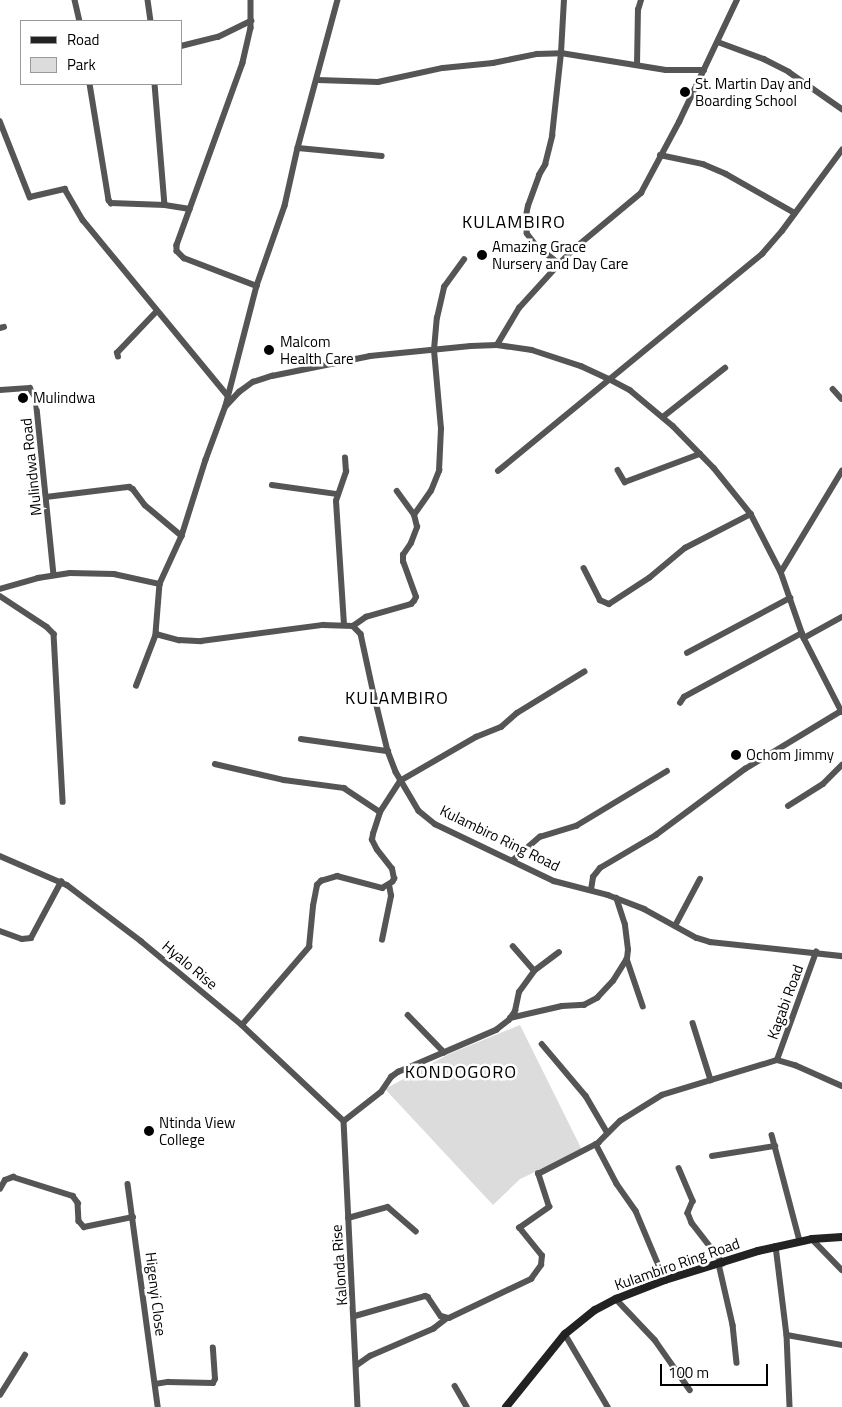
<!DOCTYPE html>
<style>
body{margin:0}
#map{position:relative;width:842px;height:1407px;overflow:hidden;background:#fff;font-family:"Titillium Web",sans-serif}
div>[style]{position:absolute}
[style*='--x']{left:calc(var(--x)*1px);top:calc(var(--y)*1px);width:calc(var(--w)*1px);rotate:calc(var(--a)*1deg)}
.green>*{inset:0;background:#dcdcdc}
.street>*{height:5.5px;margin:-2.75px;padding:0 2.75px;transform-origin:2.75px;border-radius:2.75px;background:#555}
.secondary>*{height:8px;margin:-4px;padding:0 4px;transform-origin:4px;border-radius:4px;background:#222}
.dots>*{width:14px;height:14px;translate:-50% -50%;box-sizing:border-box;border:2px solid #fff;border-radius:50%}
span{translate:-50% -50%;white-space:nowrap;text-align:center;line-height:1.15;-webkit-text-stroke:5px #fff;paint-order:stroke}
.poi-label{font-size:15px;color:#000}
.left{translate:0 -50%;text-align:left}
.street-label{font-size:15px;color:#000}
.quarter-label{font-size:18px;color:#000;letter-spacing:1px}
.legend{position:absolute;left:20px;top:20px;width:162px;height:65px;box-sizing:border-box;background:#fff;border:1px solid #999;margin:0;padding:6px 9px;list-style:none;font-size:15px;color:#000}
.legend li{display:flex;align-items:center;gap:10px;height:25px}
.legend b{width:25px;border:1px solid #999}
.scale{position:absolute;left:660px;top:1364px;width:108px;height:22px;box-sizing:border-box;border:2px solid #000;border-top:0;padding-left:6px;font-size:15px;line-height:18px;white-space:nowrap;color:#000;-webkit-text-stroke:4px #fff;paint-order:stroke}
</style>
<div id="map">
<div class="green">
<div style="clip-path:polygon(520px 1025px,582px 1150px,520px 1179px,493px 1205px,385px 1089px,449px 1054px)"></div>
</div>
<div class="street">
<div style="--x:75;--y:0;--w:22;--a:77"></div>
<div style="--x:148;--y:0;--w:21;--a:82"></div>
<div style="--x:251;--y:0;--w:28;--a:90"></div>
<div style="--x:251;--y:28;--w:36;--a:103"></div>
<div style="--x:243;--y:63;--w:194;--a:109.9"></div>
<div style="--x:177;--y:245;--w:6;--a:90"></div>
<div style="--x:177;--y:251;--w:10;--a:45"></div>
<div style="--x:184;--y:258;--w:78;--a:21"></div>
<div style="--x:338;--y:0;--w:153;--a:105.1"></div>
<div style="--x:298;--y:148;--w:59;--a:102.6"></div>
<div style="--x:285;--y:206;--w:85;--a:109.3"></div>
<div style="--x:257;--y:286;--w:124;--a:104.5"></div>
<div style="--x:226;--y:406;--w:58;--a:110.3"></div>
<div style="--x:206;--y:460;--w:80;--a:107.5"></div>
<div style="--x:182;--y:536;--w:53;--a:114.6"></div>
<div style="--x:160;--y:584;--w:50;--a:94.6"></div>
<div style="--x:156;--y:634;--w:24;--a:15"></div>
<div style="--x:179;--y:640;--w:22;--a:3"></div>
<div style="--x:201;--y:641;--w:123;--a:-7.5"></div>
<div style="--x:323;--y:625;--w:30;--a:2"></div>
<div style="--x:353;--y:626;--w:11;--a:45"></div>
<div style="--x:361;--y:634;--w:61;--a:77.8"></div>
<div style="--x:374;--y:694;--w:59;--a:76.2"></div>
<div style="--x:388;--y:751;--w:22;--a:69"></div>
<div style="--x:396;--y:772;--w:45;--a:59.5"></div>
<div style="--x:419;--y:811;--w:21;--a:39"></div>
<div style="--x:435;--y:824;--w:132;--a:25.6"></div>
<div style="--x:554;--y:881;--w:56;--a:14.5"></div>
<div style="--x:608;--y:895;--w:39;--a:21"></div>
<div style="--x:644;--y:909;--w:60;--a:28.7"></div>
<div style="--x:697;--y:938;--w:14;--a:17"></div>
<div style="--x:710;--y:942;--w:133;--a:6.1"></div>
<div style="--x:718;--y:42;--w:49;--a:20.3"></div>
<div style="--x:764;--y:59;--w:28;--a:27"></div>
<div style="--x:789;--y:72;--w:65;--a:34.9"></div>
<div style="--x:181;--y:46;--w:38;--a:-14"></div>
<div style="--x:218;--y:37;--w:37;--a:-26"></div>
<div style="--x:637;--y:65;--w:55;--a:-89"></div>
<div style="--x:638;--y:10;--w:10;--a:-73"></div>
<div style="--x:318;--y:80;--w:60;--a:1.9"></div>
<div style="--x:378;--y:82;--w:66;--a:-12.2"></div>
<div style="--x:443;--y:68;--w:50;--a:-5.7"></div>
<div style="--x:493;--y:63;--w:45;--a:-11.6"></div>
<div style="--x:537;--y:54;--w:24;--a:-2"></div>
<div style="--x:561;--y:53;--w:106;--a:9.2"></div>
<div style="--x:666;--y:70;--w:38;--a:0"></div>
<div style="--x:90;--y:84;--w:118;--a:80.7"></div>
<div style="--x:109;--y:200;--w:4;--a:56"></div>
<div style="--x:111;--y:203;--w:54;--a:2.1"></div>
<div style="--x:165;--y:205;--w:25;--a:9"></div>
<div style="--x:155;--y:84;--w:121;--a:85.3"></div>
<div style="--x:0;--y:121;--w:82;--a:68.5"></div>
<div style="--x:30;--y:197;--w:36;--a:-13"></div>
<div style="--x:65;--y:189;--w:36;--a:60"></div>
<div style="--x:83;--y:220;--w:228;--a:50.5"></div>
<div style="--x:298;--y:148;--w:84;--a:5.4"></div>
<div style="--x:660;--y:155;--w:44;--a:11.8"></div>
<div style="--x:703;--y:164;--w:25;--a:23"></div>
<div style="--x:726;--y:174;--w:79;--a:29.5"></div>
<div style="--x:559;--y:264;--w:29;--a:-142"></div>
<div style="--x:536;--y:246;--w:15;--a:-127"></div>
<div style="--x:527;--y:234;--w:13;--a:-99"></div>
<div style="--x:525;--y:221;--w:15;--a:-79"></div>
<div style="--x:528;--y:206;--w:33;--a:-70"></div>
<div style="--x:539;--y:175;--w:12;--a:-59"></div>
<div style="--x:545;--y:165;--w:30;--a:-76"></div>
<div style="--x:552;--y:136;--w:83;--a:-83.8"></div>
<div style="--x:561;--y:53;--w:53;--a:-86.8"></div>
<div style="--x:0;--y:328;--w:4;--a:-14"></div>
<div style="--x:497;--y:345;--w:43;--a:-59.3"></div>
<div style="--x:519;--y:308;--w:59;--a:-47.7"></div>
<div style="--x:559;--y:264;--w:23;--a:-45"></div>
<div style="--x:575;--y:248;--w:86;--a:-39.8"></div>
<div style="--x:641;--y:193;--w:81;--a:-61.8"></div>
<div style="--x:679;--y:122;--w:135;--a:-64.6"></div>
<div style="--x:118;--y:357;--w:4;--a:-104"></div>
<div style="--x:117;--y:353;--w:57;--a:-46.4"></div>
<div style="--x:833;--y:389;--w:13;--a:48"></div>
<div style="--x:0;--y:390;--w:30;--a:-4"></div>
<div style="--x:30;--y:388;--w:12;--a:59"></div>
<div style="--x:36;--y:398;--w:178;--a:84.2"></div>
<div style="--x:226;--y:406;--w:19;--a:-47"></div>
<div style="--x:239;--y:392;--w:17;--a:-36"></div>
<div style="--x:253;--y:382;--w:20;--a:-18"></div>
<div style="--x:272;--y:376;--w:100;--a:-11.5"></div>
<div style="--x:370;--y:356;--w:101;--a:-5.7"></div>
<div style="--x:471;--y:346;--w:26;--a:-2"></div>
<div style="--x:497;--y:345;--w:35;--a:8"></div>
<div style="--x:532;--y:350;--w:52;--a:18.1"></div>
<div style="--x:581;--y:366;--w:31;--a:25"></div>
<div style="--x:609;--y:379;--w:24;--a:28"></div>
<div style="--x:630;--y:390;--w:56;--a:39.9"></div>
<div style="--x:673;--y:426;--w:59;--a:45.7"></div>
<div style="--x:714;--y:468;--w:59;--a:51.2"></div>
<div style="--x:751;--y:514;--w:65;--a:62.7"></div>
<div style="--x:781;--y:572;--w:70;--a:70.8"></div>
<div style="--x:804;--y:638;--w:83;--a:62.8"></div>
<div style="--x:663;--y:417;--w:79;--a:-38.3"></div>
<div style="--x:618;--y:470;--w:14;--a:60"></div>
<div style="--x:625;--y:482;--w:80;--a:-20.5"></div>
<div style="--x:498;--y:471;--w:342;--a:-39.4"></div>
<div style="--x:762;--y:254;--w:30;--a:-49"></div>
<div style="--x:782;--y:231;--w:101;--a:-53.5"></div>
<div style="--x:272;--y:485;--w:66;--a:7.9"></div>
<div style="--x:46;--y:497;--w:84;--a:-6.9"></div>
<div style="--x:129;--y:487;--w:4;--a:27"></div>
<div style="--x:133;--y:489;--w:20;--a:53"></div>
<div style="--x:145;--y:505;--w:48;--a:40"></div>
<div style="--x:414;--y:515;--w:29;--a:-55"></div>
<div style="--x:431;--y:491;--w:22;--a:-68"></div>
<div style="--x:439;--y:471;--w:42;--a:-87.3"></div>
<div style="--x:441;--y:429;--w:79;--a:-95.1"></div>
<div style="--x:434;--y:350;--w:32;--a:-85"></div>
<div style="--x:437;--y:318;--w:32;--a:-77"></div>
<div style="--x:444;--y:287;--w:34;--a:-54"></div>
<div style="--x:584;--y:568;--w:36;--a:63"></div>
<div style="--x:600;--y:600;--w:10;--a:24"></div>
<div style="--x:609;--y:604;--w:48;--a:-33"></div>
<div style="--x:649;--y:578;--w:47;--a:-39.8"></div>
<div style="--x:685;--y:548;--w:74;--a:-27.3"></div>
<div style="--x:781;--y:572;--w:118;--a:-58.9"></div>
<div style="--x:0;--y:589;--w:40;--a:-16"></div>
<div style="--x:38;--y:578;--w:32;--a:-9"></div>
<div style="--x:70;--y:573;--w:44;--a:1.3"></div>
<div style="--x:114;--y:574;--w:47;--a:12.3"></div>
<div style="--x:0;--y:596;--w:56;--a:33.4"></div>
<div style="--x:47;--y:627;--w:10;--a:45"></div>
<div style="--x:54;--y:634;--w:168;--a:86.9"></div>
<div style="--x:344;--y:625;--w:124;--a:-93.7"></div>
<div style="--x:336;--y:501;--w:31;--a:-71"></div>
<div style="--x:346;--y:472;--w:14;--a:-94"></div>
<div style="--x:353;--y:626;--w:16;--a:-35"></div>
<div style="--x:366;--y:617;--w:47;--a:-16.1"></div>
<div style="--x:411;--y:604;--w:4;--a:-45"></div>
<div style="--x:414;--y:601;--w:4;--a:-63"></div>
<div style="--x:416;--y:597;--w:37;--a:-110"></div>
<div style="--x:403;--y:562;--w:7;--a:-90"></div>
<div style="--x:403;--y:555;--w:14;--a:-56"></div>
<div style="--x:411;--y:543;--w:17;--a:-69"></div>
<div style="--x:417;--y:527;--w:12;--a:-104"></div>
<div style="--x:414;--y:515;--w:29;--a:-126"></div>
<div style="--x:804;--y:638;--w:43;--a:-28.9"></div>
<div style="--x:687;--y:653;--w:117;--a:-28.1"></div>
<div style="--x:136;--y:686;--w:56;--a:-69"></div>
<div style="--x:680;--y:703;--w:7;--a:-56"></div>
<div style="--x:684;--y:697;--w:134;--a:-28.5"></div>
<div style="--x:301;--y:739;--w:88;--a:7.9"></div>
<div style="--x:215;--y:764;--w:71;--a:13.1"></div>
<div style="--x:284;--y:780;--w:61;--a:7.6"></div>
<div style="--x:344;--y:788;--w:43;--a:33.7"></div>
<div style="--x:788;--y:806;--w:41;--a:-32.2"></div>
<div style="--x:823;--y:784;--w:27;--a:-45"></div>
<div style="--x:0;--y:856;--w:73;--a:23.4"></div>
<div style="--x:67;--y:885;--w:93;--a:37.1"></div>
<div style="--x:141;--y:941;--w:131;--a:39.7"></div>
<div style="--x:242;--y:1025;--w:140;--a:43.3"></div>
<div style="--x:512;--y:861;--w:37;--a:-41"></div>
<div style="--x:540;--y:837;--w:38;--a:-17"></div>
<div style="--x:576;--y:826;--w:106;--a:-31.1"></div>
<div style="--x:591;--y:890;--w:13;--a:-81"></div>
<div style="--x:593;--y:877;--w:11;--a:-52"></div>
<div style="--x:600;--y:868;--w:65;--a:-30.5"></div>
<div style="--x:656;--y:835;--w:111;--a:-36.6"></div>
<div style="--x:745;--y:769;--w:112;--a:-31.1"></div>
<div style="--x:675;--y:926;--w:53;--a:-62"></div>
<div style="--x:0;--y:931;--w:23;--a:20"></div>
<div style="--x:22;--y:939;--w:9;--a:-6"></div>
<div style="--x:31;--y:938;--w:64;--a:-61.8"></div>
<div style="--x:382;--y:940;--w:45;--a:-78.4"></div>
<div style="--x:391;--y:896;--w:11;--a:-100"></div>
<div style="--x:627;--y:959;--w:50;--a:71.2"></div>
<div style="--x:534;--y:971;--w:31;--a:-37"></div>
<div style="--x:408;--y:1015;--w:52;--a:45.8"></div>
<div style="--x:510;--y:1018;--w:53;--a:-13"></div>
<div style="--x:562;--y:1006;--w:22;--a:-3"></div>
<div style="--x:584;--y:1005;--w:15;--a:-28"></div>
<div style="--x:597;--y:998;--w:23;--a:-47"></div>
<div style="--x:613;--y:981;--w:26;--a:-58"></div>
<div style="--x:627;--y:959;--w:9;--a:-84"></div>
<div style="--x:628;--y:950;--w:25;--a:-97"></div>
<div style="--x:625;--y:925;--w:28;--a:-108"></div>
<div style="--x:693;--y:1023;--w:60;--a:72.5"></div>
<div style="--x:242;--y:1025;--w:103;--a:-49.3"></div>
<div style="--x:309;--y:947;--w:41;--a:-84.4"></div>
<div style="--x:313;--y:906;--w:21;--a:-79"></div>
<div style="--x:317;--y:885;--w:6;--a:-45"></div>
<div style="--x:321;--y:881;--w:17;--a:-17"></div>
<div style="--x:337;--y:876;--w:47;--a:14.9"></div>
<div style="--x:382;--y:888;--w:12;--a:-31"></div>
<div style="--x:392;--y:882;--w:4;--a:-56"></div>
<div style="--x:394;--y:879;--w:10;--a:-101"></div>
<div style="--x:392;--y:869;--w:24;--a:-128"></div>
<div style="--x:377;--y:850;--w:11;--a:-117"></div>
<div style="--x:372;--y:840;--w:6;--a:-81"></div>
<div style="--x:373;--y:834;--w:23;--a:-72"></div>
<div style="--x:380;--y:812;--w:37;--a:-57"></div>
<div style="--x:400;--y:781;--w:88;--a:-30.1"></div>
<div style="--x:476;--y:737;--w:27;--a:-22"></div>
<div style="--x:501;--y:727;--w:21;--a:-41"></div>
<div style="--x:517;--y:713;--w:79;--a:-31.5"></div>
<div style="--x:542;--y:1044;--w:68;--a:49.8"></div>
<div style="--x:586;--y:1096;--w:42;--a:59.7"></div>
<div style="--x:777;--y:1060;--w:115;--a:-70.1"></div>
<div style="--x:344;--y:1121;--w:286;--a:87.2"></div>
<div style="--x:344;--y:1121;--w:47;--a:-38.1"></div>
<div style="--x:381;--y:1092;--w:18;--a:-56"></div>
<div style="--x:391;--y:1077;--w:9;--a:-36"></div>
<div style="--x:398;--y:1072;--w:107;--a:-23.2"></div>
<div style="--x:496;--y:1030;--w:16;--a:-38"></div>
<div style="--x:509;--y:1020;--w:11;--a:-56"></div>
<div style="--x:515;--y:1011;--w:19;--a:-78"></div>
<div style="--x:519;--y:992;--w:26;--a:-54"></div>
<div style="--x:534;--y:971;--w:32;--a:-131"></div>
<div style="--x:772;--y:1135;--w:110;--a:75.2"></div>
<div style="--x:596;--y:1144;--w:45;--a:62.3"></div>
<div style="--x:617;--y:1184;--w:33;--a:55"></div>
<div style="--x:636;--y:1211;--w:75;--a:67.2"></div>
<div style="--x:712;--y:1156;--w:64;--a:-9"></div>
<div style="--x:679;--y:1168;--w:36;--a:67"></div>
<div style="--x:693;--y:1201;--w:13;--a:113"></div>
<div style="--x:688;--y:1213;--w:11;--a:68"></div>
<div style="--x:692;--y:1223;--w:51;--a:52.2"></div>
<div style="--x:128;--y:1184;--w:225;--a:82.3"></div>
<div style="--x:0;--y:1189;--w:10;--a:-61"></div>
<div style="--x:5;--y:1180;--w:9;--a:-21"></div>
<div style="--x:13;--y:1177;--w:63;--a:17.6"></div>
<div style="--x:73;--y:1196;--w:9;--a:54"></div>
<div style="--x:78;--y:1203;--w:18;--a:87"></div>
<div style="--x:79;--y:1221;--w:8;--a:50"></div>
<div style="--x:84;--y:1227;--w:50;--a:-11.5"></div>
<div style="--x:348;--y:1218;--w:41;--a:-15.4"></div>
<div style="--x:388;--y:1207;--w:37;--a:41"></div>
<div style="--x:812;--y:1239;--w:43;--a:45.9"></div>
<div style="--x:776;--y:1246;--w:90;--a:83"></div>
<div style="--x:787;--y:1335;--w:72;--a:87.6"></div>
<div style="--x:719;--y:1264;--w:63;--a:77.1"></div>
<div style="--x:733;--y:1325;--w:38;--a:84"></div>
<div style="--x:616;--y:1299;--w:57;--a:46.4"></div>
<div style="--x:655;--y:1340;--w:61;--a:55"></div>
<div style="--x:355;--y:1316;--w:73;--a:-15.9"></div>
<div style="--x:425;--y:1296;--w:3;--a:18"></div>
<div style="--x:428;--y:1297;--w:23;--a:56"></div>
<div style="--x:441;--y:1316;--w:8;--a:14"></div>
<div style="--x:449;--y:1318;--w:91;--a:-25.4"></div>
<div style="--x:531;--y:1279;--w:17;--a:-54"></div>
<div style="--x:541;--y:1265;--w:9;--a:-84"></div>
<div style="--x:542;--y:1256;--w:36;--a:-129"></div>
<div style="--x:519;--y:1228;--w:37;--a:-35"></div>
<div style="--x:549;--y:1207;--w:35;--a:-108"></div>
<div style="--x:538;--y:1174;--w:68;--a:-27.3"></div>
<div style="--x:598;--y:1143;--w:31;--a:-45"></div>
<div style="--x:620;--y:1121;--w:49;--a:-31.8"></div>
<div style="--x:662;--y:1095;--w:120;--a:-16.9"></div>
<div style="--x:777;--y:1060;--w:19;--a:16"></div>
<div style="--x:795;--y:1065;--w:51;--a:24.1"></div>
<div style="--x:565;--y:1334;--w:85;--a:59.5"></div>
<div style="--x:787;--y:1335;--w:56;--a:10.3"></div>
<div style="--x:357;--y:1365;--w:16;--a:-35"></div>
<div style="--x:370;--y:1356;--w:69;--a:-23.2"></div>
<div style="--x:433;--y:1329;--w:16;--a:-38"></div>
<div style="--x:155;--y:1384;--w:13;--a:-9"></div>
<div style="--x:168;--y:1382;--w:45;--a:1.3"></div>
<div style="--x:213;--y:1383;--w:4;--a:-63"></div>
<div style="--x:215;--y:1379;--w:31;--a:-94"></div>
<div style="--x:455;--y:1386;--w:24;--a:60"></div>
<div style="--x:0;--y:1395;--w:47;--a:-58"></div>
</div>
<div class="secondary">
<div style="--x:506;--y:1407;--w:94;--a:-51.1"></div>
<div style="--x:565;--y:1334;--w:38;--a:-39"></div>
<div style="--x:595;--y:1310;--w:24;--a:-28"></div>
<div style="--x:616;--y:1299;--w:53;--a:-21.2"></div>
<div style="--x:665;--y:1280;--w:97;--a:-17.3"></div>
<div style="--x:758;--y:1251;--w:55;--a:-12.5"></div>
<div style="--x:812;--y:1239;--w:30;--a:-4"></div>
</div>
<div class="dots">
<div style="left:685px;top:92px;background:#000"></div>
<div style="left:482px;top:255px;background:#000"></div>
<div style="left:269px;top:350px;background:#000"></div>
<div style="left:23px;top:398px;background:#000"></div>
<div style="left:736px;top:755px;background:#000"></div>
<div style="left:149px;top:1131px;background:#000"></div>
</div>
<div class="poi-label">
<span class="left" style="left:695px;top:92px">St. Martin Day and<br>Boarding School</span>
<span class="left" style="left:492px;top:255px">Amazing Grace<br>Nursery and Day Care</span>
<span class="left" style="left:280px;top:350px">Malcom<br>Health Care</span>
<span class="left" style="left:33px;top:398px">Mulindwa</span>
<span class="left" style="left:746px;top:755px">Ochom Jimmy</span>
<span class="left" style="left:159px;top:1131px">Ntinda View<br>College</span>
</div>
<div class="street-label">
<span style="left:31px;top:467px;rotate:-96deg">Mulindwa Road</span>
<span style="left:500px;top:838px;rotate:26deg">Kulambiro Ring Road</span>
<span style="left:190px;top:965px;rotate:40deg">Hyalo Rise</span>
<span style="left:785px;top:1002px;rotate:-70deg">Kagabi Road</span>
<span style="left:677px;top:1264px;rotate:-19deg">Kulambiro Ring Road</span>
<span style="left:339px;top:1265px;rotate:-94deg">Kalonda Rise</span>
<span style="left:156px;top:1294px;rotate:83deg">Higenyi Close</span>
</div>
<div class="quarter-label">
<span style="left:514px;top:222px">KULAMBIRO</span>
<span style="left:397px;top:698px">KULAMBIRO</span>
<span style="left:461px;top:1072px">KONDOGORO</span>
</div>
<ul class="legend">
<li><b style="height:6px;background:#222"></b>Road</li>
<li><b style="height:14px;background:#dcdcdc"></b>Park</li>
</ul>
<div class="scale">100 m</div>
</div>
